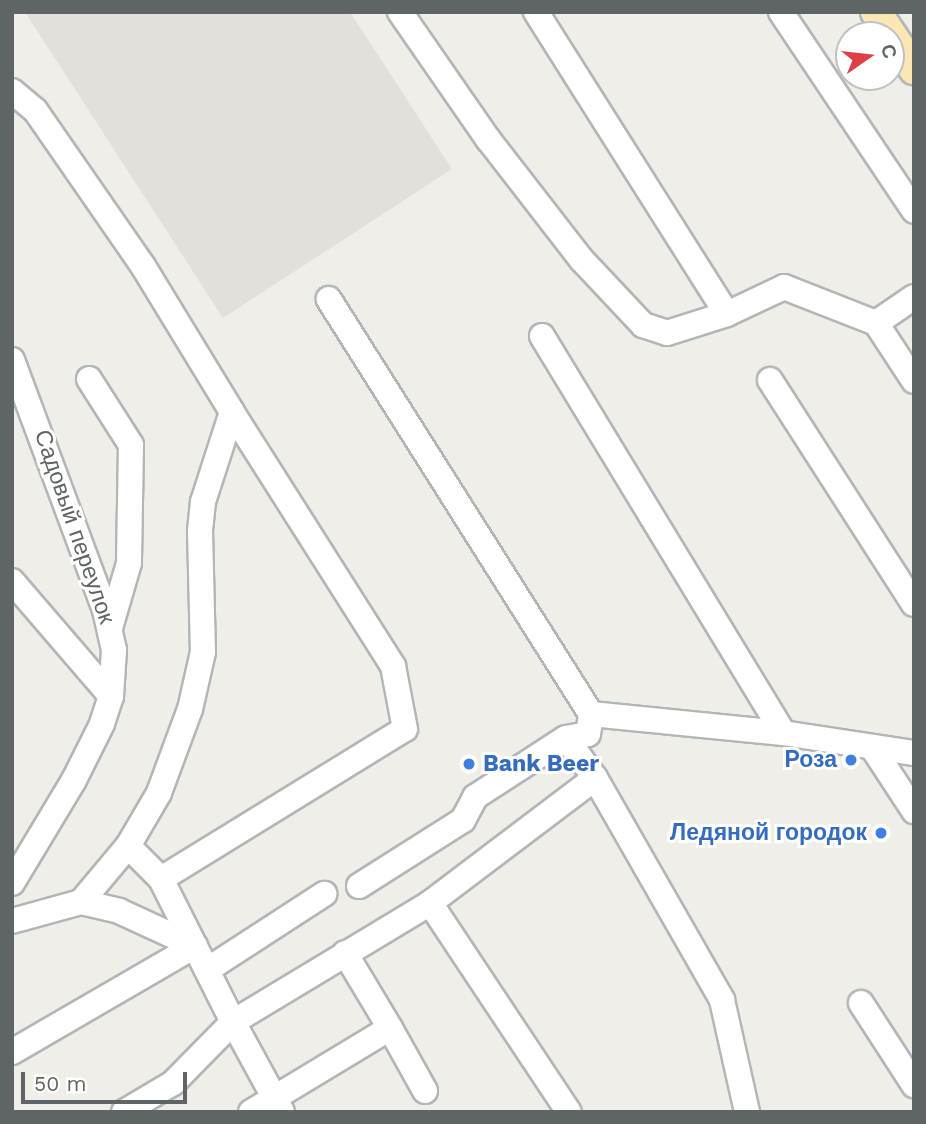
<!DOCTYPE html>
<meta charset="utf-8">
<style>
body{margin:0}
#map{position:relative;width:926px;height:1124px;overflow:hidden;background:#f0eee8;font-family:"Work Sans",sans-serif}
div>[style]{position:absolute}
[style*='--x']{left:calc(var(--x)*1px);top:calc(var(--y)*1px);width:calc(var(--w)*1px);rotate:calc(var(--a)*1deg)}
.education>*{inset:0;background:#e3dfda}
.roads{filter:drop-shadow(2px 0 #b3b6b9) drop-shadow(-2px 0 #b3b6b9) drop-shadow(0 2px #b3b6b9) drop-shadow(0 -2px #b3b6b9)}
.minor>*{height:24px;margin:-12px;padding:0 12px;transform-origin:12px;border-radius:12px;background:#fff}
.major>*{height:30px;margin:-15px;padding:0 15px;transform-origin:15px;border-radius:15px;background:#fae7b3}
.dots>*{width:19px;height:19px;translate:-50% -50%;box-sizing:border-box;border:4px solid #fff;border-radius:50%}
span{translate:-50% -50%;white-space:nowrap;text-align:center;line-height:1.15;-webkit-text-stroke:6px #fff;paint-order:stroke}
.street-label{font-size:23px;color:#5f6467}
.shop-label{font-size:23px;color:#366cbe;font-weight:700}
.right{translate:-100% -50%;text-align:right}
.left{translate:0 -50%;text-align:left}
.frame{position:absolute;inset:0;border:14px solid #5f6467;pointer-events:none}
.north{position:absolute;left:835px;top:21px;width:70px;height:70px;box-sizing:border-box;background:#fff;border:2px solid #bfc1c2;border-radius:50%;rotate:76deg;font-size:19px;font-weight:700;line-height:28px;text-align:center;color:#5f6467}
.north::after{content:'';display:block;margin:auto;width:24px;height:32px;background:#df4045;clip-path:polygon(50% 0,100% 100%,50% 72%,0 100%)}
.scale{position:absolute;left:21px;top:1072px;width:166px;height:32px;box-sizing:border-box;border:4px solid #5f6467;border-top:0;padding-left:9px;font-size:21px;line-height:24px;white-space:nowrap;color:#5f6467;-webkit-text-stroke:5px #fff;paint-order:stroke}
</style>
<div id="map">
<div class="education">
<div style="clip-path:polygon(25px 12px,350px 12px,452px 169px,223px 318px)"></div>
</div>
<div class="roads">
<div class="minor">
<div style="--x:400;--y:12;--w:155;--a:55.3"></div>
<div style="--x:488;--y:139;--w:152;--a:52.2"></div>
<div style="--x:581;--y:259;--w:91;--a:46.8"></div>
<div style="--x:643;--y:325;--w:25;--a:18"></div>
<div style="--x:667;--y:333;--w:63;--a:-17.6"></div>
<div style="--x:727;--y:314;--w:63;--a:-25.3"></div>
<div style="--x:784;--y:287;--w:99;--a:21.4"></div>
<div style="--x:536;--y:12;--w:357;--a:57.7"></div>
<div style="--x:781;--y:12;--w:239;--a:56.2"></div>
<div style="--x:12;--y:91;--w:30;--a:40"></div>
<div style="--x:35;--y:110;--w:190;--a:55.3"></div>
<div style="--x:143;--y:266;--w:171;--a:58.6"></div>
<div style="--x:232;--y:412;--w:95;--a:107.9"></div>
<div style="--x:203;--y:502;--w:29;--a:96"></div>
<div style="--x:200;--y:531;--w:121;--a:88.6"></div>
<div style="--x:203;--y:652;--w:58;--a:102.8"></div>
<div style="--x:190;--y:709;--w:90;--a:110.3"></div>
<div style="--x:159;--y:793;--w:61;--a:120.3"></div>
<div style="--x:914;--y:297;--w:46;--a:145.6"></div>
<div style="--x:876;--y:323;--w:69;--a:56.8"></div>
<div style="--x:542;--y:336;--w:464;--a:58.7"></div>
<div style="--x:12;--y:360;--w:267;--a:69.6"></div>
<div style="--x:105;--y:610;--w:41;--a:77.3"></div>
<div style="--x:114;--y:650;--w:46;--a:93.7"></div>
<div style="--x:111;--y:696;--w:29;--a:108"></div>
<div style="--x:102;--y:724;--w:63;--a:116.6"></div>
<div style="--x:74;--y:780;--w:120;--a:121"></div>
<div style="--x:89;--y:379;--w:78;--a:57.5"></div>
<div style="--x:131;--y:445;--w:118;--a:91"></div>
<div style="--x:129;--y:563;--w:68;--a:106.3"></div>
<div style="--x:770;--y:380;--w:266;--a:57.3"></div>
<div style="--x:12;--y:581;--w:152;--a:49.3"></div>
<div style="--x:591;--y:714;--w:193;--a:5.7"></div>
<div style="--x:783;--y:733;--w:133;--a:8.7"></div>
<div style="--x:872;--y:747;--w:77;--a:56.7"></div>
<div style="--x:595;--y:778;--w:256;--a:60.2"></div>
<div style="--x:722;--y:1000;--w:115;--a:77.4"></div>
<div style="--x:161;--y:879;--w:286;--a:-31.6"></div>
<div style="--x:405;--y:729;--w:64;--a:-100.8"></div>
<div style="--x:393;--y:666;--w:301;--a:-122.4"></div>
<div style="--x:359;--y:886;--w:123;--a:-32.4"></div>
<div style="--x:463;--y:820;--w:26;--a:-62"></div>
<div style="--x:475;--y:797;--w:108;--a:-33"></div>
<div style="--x:81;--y:902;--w:39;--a:13"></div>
<div style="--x:119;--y:911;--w:84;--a:24.7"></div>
<div style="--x:430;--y:903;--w:251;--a:56.4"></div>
<div style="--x:12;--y:921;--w:72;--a:-15.4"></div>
<div style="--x:81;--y:902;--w:73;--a:-50"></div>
<div style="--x:128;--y:846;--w:47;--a:45"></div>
<div style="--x:161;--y:879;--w:160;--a:63.3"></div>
<div style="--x:233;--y:1022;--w:230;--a:-31.1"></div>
<div style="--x:430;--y:903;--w:207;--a:-37.1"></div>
<div style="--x:595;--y:778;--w:49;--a:-125.9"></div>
<div style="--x:566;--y:738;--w:22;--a:-10"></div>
<div style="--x:588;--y:734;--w:20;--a:-81"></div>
<div style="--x:591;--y:714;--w:491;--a:-122.3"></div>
<div style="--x:345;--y:953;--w:87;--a:59"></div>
<div style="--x:207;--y:970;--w:140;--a:-33"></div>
<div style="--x:861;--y:1003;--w:98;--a:57.1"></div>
<div style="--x:12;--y:1052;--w:211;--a:-30.1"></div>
<div style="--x:124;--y:1112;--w:57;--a:-30.6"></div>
<div style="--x:173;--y:1083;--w:86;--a:-45.5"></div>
<div style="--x:233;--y:1022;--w:102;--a:61.4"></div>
<div style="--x:251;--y:1112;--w:162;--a:-31.1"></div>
<div style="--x:390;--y:1028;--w:72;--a:60.9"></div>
</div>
<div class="major">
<div style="--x:876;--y:12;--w:69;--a:56.3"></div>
</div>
</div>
<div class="dots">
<div style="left:851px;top:760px;background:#3f7fe0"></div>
<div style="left:469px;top:764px;background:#3f7fe0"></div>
<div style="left:881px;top:833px;background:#3f7fe0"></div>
</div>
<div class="street-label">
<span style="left:74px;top:527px;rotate:71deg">Садовый переулок</span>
</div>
<div class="shop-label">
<span class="right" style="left:837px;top:760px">Роза</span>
<span class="left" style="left:483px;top:764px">Bank Beer</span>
<span class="right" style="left:867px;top:833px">Ледяной городок</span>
</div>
<div class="frame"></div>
<div class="north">С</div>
<div class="scale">50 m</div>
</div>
